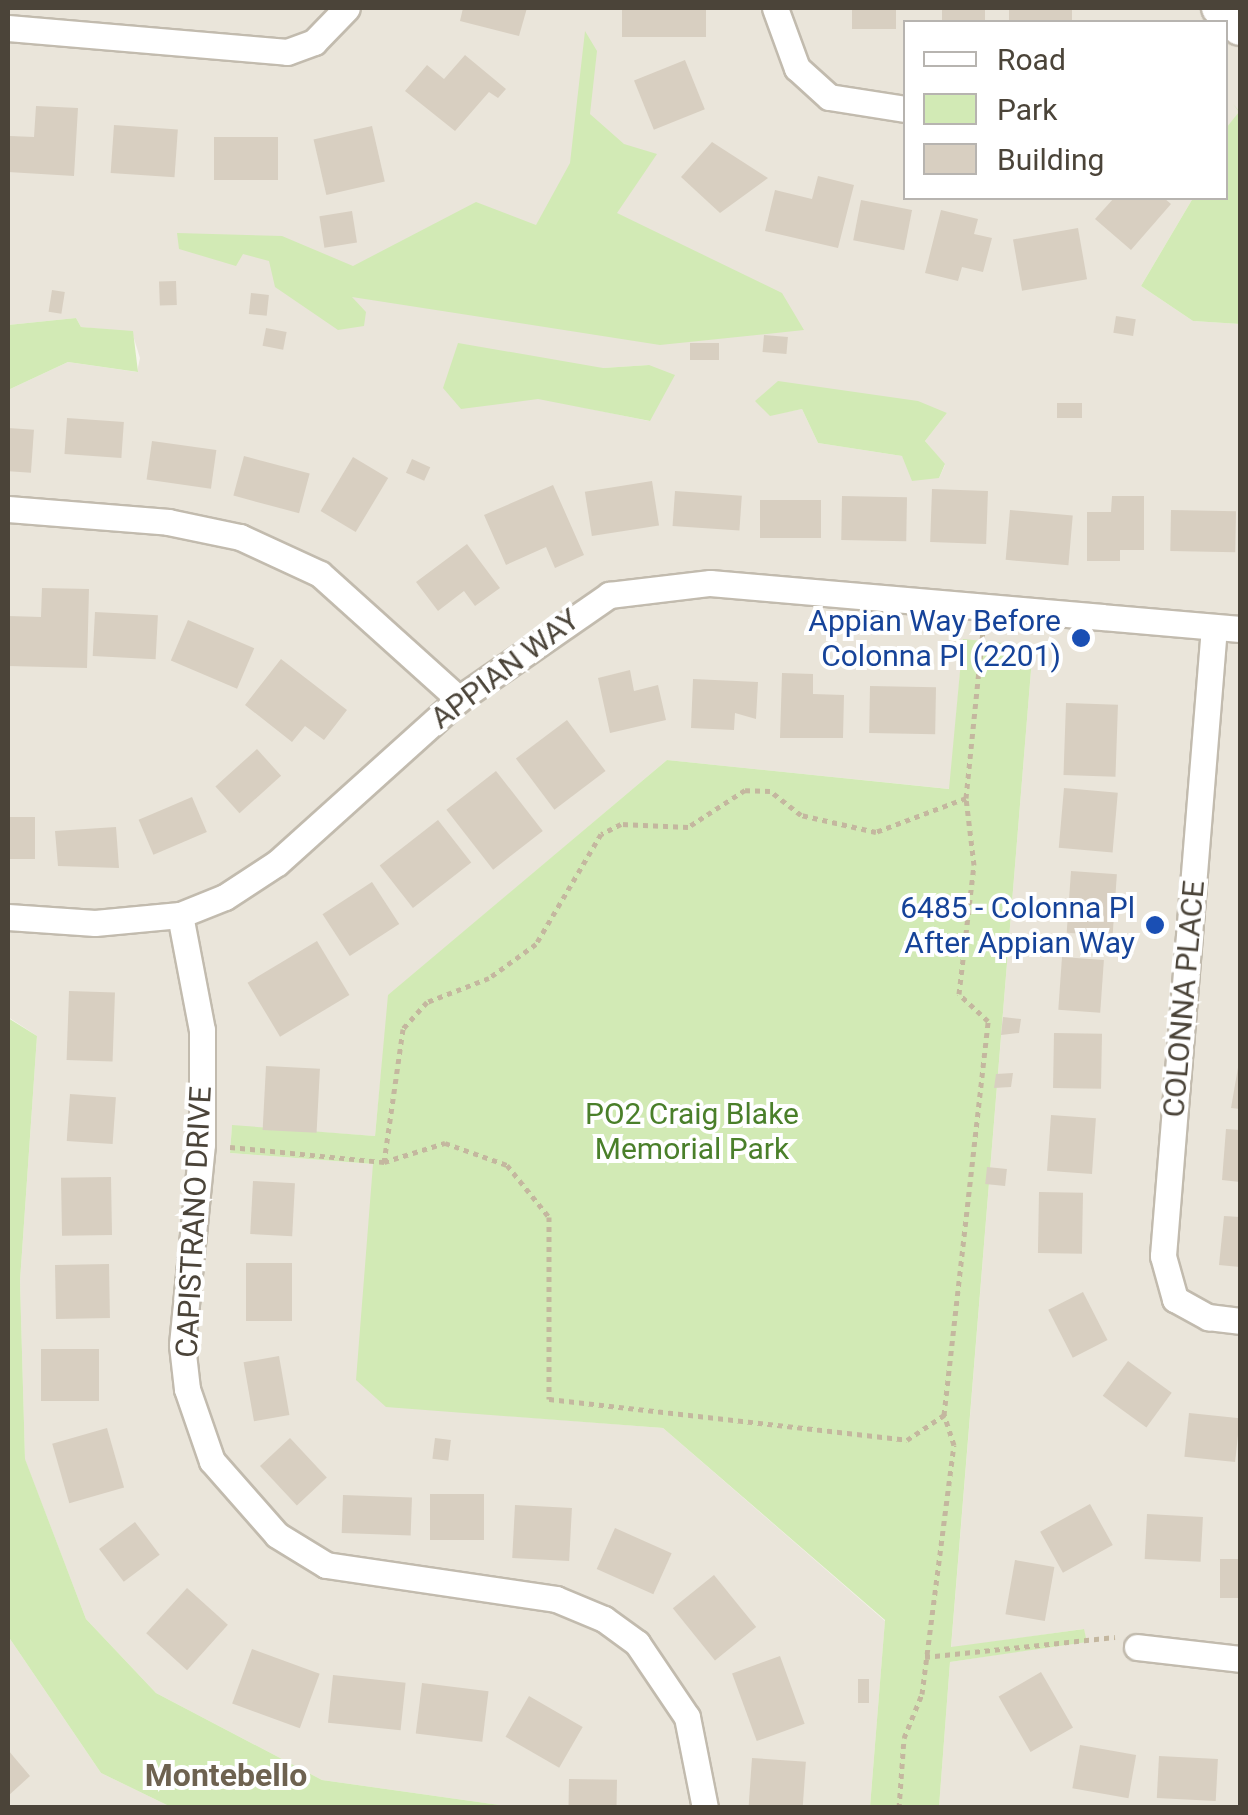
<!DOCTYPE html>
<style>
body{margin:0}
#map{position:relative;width:1248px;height:1815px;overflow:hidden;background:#f6f3ec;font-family:Roboto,sans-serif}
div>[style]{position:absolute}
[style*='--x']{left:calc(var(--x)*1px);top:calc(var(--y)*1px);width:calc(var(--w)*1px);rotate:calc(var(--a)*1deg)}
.residential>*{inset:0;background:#eae5da}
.green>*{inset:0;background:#d2eab5}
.building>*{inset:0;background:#d8cfc1;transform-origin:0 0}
.path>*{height:5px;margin-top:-2.5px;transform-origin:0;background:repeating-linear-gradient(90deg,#c4b79f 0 5px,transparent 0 10px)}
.roads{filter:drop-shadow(2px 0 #c2bbae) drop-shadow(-2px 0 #c2bbae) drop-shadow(0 2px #c2bbae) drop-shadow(0 -2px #c2bbae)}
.minor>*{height:25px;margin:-12.5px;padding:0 12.5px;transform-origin:12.5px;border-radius:12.5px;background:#fff}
.tertiary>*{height:32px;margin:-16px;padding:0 16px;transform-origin:16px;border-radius:16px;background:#fff}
.dots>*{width:28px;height:28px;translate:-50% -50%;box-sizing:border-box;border:5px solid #fff;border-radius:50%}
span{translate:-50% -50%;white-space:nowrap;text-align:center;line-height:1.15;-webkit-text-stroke:8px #fff;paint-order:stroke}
.transit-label{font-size:30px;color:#164399}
.right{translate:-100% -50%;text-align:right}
.street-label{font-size:30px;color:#4b4439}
.park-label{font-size:30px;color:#4a7f2a}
.neighbourhood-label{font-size:32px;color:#6e6250;font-weight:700}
.frame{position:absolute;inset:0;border:10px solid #4b4439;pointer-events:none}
.legend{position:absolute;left:903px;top:20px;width:325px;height:180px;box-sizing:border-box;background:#fff;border:2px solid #b7b4b0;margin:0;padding:12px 18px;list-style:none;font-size:30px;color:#4b4439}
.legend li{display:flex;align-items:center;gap:20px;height:50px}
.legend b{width:50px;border:2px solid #b7b4b0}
</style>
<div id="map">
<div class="residential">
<div style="clip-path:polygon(evenodd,8px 8px,1240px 8px,1240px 112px,1226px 128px,1226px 22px,906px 22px,906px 198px,1193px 198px,1141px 286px,1193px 321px,1240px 324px,1240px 1807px,939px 1807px,950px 1662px,1087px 1641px,1083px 1629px,951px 1648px,1033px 646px,963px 640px,950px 789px,667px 760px,389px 995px,375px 1136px,232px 1126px,230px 1153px,373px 1164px,386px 1406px,663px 1428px,885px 1621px,870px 1807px,514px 1807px,322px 1780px,156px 1693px,86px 1619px,25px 1460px,20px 1281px,37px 1036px,8px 1017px,8px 390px,68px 362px,137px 372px,140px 358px,132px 332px,81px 327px,76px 318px,8px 325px,8px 8px,649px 365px,649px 421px,538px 398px,495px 400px,603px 368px,649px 365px,8px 8px,756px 401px,947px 413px,925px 441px,945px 465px,939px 478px,902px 456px,818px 443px,802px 409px,770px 415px,756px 401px)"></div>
<div style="clip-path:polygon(8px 1636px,101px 1773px,171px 1807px,8px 1807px)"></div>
</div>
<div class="green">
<div style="clip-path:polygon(585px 31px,597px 51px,590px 114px,624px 144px,657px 154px,617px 213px,782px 293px,804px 330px,660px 345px,352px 297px,366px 312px,364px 326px,338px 330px,275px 287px,269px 261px,243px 254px,236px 266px,179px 249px,177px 233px,282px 236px,353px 266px,476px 202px,536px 225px,570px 163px)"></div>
<div style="clip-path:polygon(1233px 104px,1240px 112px,1240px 324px,1193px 321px,1141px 286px,1193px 198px,1226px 198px,1226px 128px,1239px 112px)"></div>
<div style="clip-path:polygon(76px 318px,81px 327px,133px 331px,138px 372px,68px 362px,8px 390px,8px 325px)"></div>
<div style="clip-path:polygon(458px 343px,603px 368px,649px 365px,675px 375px,650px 421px,538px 399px,461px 409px,443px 388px)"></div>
<div style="clip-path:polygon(778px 381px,918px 401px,947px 413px,925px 441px,945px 464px,939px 478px,912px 481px,902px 456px,818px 443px,802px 409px,770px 416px,755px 401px)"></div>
<div style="clip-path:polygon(963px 639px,1033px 646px,951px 1647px,1084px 1629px,1087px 1642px,950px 1662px,939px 1807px,870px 1807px,885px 1620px,663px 1428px,386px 1407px,356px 1380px,373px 1164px,230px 1153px,232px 1125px,375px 1136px,388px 995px,667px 760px,949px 789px)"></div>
<div style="clip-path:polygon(8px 1018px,37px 1036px,20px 1281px,25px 1459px,86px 1619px,156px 1693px,322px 1780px,514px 1807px,171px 1807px,101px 1773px,8px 1636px)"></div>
</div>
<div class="building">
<div style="clip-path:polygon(463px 8px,527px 8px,519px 36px,460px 21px)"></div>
<div style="left:622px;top:8px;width:84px;height:29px"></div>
<div style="left:852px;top:8px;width:44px;height:21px"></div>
<div style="left:942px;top:8px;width:43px;height:14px"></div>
<div style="left:1009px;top:8px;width:63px;height:14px"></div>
<div style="clip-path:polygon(465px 55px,506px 89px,498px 98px,489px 92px,455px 131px,405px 91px,427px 65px,444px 79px)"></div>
<div style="left:685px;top:60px;width:53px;height:55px;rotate:68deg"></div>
<div style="clip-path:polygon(36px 106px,78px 108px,74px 176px,8px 172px,10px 136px,34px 137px)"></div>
<div style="left:114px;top:125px;width:64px;height:48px;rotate:4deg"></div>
<div style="left:372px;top:126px;width:57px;height:60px;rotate:77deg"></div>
<div style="left:214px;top:137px;width:64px;height:43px"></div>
<div style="clip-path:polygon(712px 142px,768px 178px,720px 213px,681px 177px)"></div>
<div style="clip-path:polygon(818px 176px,854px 185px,838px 248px,765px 231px,775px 190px,812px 199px)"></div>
<div style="clip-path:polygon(1114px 198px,1164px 198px,1171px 204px,1131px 250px,1095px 219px)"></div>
<div style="left:861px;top:200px;width:52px;height:41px;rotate:11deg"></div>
<div style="clip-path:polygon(941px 210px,978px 219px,974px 234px,992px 238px,983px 272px,962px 267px,958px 281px,925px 273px)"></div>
<div style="left:352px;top:211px;width:32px;height:33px;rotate:81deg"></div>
<div style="left:1078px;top:228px;width:52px;height:66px;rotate:80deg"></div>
<div style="left:176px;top:281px;width:24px;height:17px;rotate:88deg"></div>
<div style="left:52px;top:290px;width:13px;height:22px;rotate:9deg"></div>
<div style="left:251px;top:293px;width:18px;height:21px;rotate:6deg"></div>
<div style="left:1116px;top:316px;width:20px;height:17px;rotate:9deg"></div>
<div style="left:266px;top:328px;width:21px;height:18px;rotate:11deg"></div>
<div style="left:764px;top:335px;width:24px;height:17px;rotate:5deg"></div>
<div style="left:690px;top:343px;width:29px;height:17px"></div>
<div style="left:1057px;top:403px;width:25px;height:15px"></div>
<div style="left:67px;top:418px;width:57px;height:36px;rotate:4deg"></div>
<div style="left:8px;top:428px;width:26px;height:43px;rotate:4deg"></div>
<div style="left:152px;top:441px;width:65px;height:39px;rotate:8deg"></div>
<div style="left:244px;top:456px;width:68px;height:41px;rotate:15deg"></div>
<div style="left:353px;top:457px;width:41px;height:63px;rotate:31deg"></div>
<div style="left:412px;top:459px;width:20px;height:15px;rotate:24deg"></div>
<div style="left:652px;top:481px;width:45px;height:68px;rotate:81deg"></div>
<div style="clip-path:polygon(553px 485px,584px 555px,555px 568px,546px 547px,506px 565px,484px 515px)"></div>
<div style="left:932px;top:489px;width:56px;height:53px;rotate:2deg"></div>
<div style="left:675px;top:491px;width:67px;height:35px;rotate:4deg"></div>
<div style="left:842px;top:496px;width:65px;height:44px;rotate:1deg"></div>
<div style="clip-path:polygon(1112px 496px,1144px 496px,1144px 550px,1120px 550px,1120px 561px,1087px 561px,1087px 512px,1111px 512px)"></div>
<div style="left:760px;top:500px;width:61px;height:38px"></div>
<div style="left:1010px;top:510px;width:63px;height:50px;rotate:5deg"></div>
<div style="left:1171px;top:510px;width:65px;height:41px;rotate:1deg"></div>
<div style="clip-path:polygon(467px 544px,500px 588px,475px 606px,464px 591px,438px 611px,416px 582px)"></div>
<div style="clip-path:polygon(42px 588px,89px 589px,87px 668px,8px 666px,8px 616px,41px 617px)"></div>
<div style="left:95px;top:612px;width:63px;height:44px;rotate:3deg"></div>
<div style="left:188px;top:620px;width:72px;height:44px;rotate:23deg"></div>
<div style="clip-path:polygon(281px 659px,347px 710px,324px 740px,305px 726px,292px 742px,245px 705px)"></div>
<div style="clip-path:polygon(630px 670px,634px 691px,658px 685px,666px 720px,610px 733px,598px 678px)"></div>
<div style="clip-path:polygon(782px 673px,813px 674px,813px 694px,844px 695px,843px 738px,780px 738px)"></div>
<div style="clip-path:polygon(693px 679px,758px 682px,756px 719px,735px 713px,734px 730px,691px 728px)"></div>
<div style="left:870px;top:686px;width:66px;height:47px;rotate:1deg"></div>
<div style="left:1066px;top:703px;width:52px;height:72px;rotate:2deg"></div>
<div style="left:567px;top:720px;width:64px;height:64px;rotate:53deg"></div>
<div style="left:257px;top:749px;width:36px;height:56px;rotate:48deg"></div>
<div style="left:496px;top:771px;width:76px;height:63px;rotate:52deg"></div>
<div style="left:1064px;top:788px;width:54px;height:60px;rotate:5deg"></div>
<div style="left:192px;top:797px;width:38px;height:58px;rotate:67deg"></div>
<div style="left:8px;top:817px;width:27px;height:42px"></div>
<div style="left:438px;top:820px;width:54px;height:74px;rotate:52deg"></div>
<div style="clip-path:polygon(116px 827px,119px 868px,58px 866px,55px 831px)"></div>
<div style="left:1071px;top:871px;width:46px;height:62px;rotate:4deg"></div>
<div style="left:372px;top:882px;width:50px;height:59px;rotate:57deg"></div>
<div style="left:317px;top:941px;width:63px;height:81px;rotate:59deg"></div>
<div style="left:1062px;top:957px;width:42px;height:53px;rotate:4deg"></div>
<div style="left:69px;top:991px;width:46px;height:69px;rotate:2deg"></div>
<div style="clip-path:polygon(1003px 1017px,1021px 1019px,1019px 1033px,1001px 1035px)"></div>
<div style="left:1054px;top:1033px;width:48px;height:55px;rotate:1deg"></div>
<div style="clip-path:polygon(1240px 1056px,1240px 1109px,1231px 1108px)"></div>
<div style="left:266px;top:1066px;width:54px;height:64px;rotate:3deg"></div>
<div style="clip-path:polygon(1013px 1073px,1011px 1087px,994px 1088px,996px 1074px)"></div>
<div style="left:70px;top:1094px;width:46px;height:47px;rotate:4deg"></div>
<div style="left:1051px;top:1115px;width:45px;height:56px;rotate:4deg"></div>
<div style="clip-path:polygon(1226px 1129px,1240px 1130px,1240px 1182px,1222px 1180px)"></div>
<div style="left:987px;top:1167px;width:20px;height:17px;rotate:6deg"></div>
<div style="left:111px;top:1177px;width:58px;height:50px;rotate:89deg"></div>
<div style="left:253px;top:1181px;width:42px;height:53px;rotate:3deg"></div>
<div style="left:1039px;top:1192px;width:44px;height:61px;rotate:1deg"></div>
<div style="clip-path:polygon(1224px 1216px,1240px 1217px,1240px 1267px,1219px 1265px)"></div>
<div style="left:292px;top:1263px;width:58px;height:46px;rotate:90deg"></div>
<div style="left:109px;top:1264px;width:54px;height:54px;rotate:89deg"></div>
<div style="left:1083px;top:1292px;width:54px;height:39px;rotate:63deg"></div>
<div style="left:41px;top:1349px;width:58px;height:52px"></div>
<div style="left:279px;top:1356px;width:60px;height:36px;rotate:80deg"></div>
<div style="left:1128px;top:1361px;width:54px;height:43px;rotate:36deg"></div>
<div style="left:1189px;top:1413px;width:51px;height:44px;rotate:6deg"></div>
<div style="left:107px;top:1428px;width:62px;height:57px;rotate:74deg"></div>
<div style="left:290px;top:1438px;width:54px;height:41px;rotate:47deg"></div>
<div style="left:435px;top:1438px;width:16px;height:21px;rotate:7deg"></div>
<div style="left:430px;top:1494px;width:54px;height:46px"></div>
<div style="left:343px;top:1495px;width:69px;height:38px;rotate:2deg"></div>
<div style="left:1090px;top:1504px;width:47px;height:57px;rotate:61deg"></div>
<div style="left:515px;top:1505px;width:57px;height:53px;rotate:3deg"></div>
<div style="left:1147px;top:1514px;width:56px;height:45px;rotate:3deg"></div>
<div style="left:135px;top:1522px;width:41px;height:45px;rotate:53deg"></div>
<div style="left:615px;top:1528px;width:62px;height:45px;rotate:24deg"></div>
<div style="left:1240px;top:1559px;width:39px;height:20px;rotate:90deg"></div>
<div style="left:1015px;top:1560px;width:40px;height:55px;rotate:10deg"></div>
<div style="left:714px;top:1575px;width:67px;height:53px;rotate:51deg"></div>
<div style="left:187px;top:1588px;width:55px;height:61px;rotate:42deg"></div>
<div style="left:252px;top:1649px;width:72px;height:58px;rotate:20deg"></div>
<div style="left:780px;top:1656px;width:72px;height:51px;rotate:70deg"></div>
<div style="left:1041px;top:1672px;width:64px;height:49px;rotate:60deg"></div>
<div style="left:333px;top:1675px;width:73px;height:48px;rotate:6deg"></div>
<div style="left:858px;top:1679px;width:11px;height:24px"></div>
<div style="left:422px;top:1683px;width:67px;height:51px;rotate:7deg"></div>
<div style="left:529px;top:1696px;width:62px;height:47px;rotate:30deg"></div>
<div style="left:1080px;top:1745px;width:57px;height:44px;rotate:10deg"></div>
<div style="clip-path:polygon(8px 1750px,30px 1776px,8px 1796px)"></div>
<div style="left:1159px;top:1756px;width:59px;height:42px;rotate:3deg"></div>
<div style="left:752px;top:1758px;width:54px;height:50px;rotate:4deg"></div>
<div style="left:569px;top:1779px;width:48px;height:29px;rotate:1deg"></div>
</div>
<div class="path">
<div style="--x:966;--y:798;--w:167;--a:-84.2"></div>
<div style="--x:230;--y:1147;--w:155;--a:5.6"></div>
<div style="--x:384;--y:1162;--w:64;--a:-17.3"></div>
<div style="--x:445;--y:1143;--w:66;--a:19.5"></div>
<div style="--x:507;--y:1165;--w:67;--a:51.1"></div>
<div style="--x:549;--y:1217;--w:182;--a:90"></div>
<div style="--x:549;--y:1399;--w:360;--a:6.5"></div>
<div style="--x:907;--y:1440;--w:45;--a:-34"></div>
<div style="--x:944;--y:1415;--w:396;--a:-83.6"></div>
<div style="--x:988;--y:1021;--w:40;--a:-137"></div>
<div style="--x:959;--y:994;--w:130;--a:-83.4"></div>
<div style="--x:974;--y:865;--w:67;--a:-96.8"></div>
<div style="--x:966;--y:798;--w:96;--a:159.3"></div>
<div style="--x:876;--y:832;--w:77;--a:-167.2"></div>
<div style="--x:801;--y:815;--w:39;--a:-142"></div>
<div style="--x:770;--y:791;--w:25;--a:-178"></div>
<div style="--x:745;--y:790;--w:68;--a:147"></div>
<div style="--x:688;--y:827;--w:67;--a:-177.4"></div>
<div style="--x:621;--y:824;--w:22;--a:153"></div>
<div style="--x:601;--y:834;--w:128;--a:120.6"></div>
<div style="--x:536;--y:944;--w:58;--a:144.1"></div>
<div style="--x:489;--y:978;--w:66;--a:158.8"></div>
<div style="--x:427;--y:1002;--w:36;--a:132"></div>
<div style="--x:403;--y:1029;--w:134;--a:98.1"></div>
<div style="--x:925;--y:1657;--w:191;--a:-6"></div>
<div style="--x:899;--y:1808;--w:70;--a:-85.9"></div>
<div style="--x:904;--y:1738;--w:48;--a:-67.8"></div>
<div style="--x:922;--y:1694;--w:251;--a:-82.7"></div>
<div style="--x:954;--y:1445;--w:32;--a:-108"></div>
</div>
<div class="roads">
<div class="minor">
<div style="--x:775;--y:8;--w:64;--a:69.9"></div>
<div style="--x:797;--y:68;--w:43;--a:42.2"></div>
<div style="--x:829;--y:97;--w:78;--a:8.9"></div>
<div style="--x:8;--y:28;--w:280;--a:4.9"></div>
<div style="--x:287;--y:52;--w:29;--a:-20"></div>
<div style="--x:314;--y:42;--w:47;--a:-45.9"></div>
<div style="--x:8;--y:509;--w:161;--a:4.6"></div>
<div style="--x:168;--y:522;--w:74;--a:11.8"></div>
<div style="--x:240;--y:537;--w:88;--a:24.8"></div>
<div style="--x:320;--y:574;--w:187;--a:42"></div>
<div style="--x:1214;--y:627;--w:631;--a:94.64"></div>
<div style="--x:1163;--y:1256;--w:45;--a:74.4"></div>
<div style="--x:1175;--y:1299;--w:38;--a:29"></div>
<div style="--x:1208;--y:1317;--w:32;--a:7"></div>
<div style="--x:180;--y:915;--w:117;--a:79.2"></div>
<div style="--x:202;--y:1030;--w:114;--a:90"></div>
<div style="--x:202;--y:1144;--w:202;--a:95.7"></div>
<div style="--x:182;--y:1345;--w:44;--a:83.5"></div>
<div style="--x:187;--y:1389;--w:76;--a:70.9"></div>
<div style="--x:212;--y:1461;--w:98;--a:48.7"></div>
<div style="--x:277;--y:1535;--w:57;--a:31.5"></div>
<div style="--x:326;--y:1565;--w:232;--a:8.4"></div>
<div style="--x:556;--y:1599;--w:52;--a:22.6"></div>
<div style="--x:604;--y:1619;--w:41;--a:36"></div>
<div style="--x:637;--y:1643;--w:89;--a:56"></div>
<div style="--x:687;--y:1717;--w:93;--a:78.8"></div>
<div style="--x:8;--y:917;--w:87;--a:3.9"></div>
<div style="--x:95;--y:923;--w:85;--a:-5.4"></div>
<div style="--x:180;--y:915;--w:48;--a:-21.8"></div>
<div style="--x:225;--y:897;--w:62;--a:-33.2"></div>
<div style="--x:277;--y:863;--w:245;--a:-42"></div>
<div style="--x:459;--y:699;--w:183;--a:-34.7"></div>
<div style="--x:609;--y:595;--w:102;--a:-6.8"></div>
<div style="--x:710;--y:583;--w:532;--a:4.96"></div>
<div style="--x:1137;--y:1647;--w:104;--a:6.6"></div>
</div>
<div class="tertiary">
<div style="--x:1218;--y:8;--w:30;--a:44"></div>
</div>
</div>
<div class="dots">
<div style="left:1081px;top:638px;background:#1a4fb4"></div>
<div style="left:1155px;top:925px;background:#1a4fb4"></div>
</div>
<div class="transit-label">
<span class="right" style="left:1061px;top:638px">Appian Way Before<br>Colonna Pl (2201)</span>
<span class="right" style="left:1135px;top:925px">6485 - Colonna Pl<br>After Appian Way</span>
</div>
<div class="street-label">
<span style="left:505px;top:669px;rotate:-37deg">APPIAN WAY</span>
<span style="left:1184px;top:999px;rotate:-85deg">COLONNA PLACE</span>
<span style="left:194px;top:1222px;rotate:-87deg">CAPISTRANO DRIVE</span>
</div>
<div class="park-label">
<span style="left:692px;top:1131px">PO2 Craig Blake<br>Memorial Park</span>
</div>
<div class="neighbourhood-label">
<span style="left:226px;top:1775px">Montebello</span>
</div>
<div class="frame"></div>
<ul class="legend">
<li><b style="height:12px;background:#fff"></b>Road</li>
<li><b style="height:28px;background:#d2eab5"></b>Park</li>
<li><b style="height:28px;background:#d8cfc1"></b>Building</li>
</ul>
</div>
